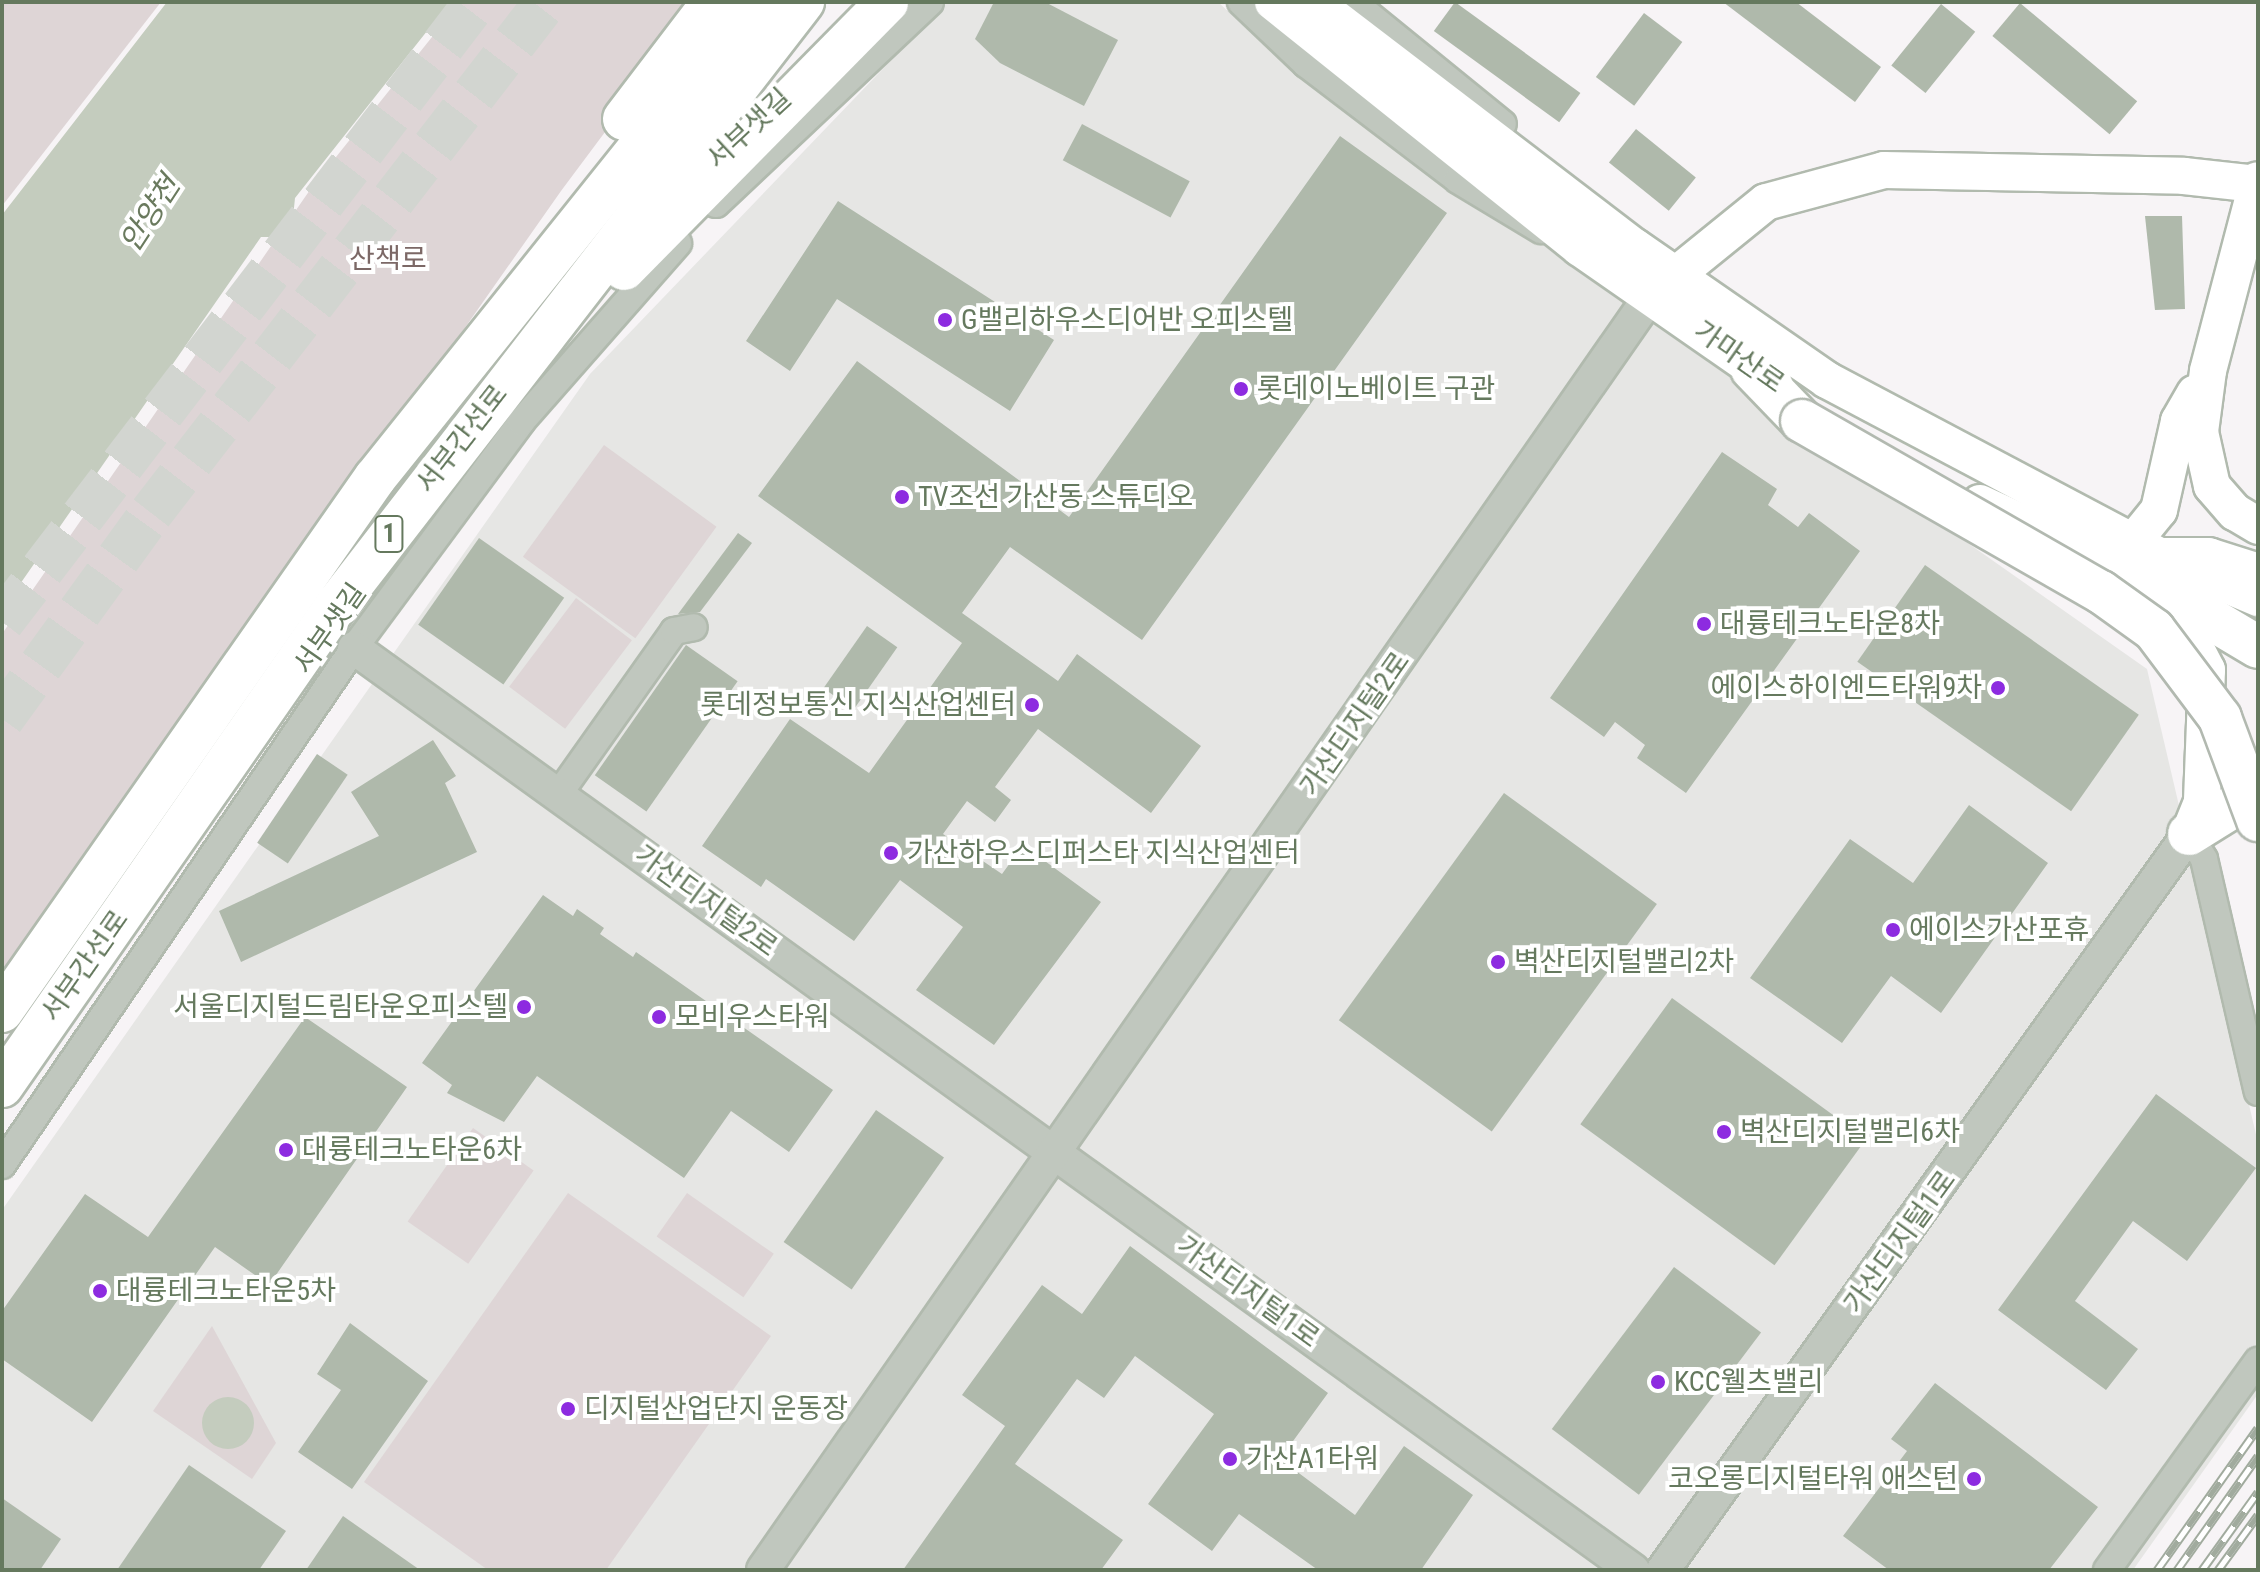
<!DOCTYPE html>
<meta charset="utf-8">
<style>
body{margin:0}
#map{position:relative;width:2260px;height:1572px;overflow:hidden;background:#f7f4f6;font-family:"Roboto Condensed","Noto Sans KR",sans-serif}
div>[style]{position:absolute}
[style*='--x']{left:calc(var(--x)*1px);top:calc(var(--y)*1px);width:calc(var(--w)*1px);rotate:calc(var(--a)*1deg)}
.built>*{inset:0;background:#e6e6e4}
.green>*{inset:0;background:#ded5d6;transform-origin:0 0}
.water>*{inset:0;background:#c4ccbe}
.round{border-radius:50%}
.building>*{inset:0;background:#afb9ab;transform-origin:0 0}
.trunk-tunnel>*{height:44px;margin-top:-22px;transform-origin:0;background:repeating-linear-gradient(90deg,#d2d5d0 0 44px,transparent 0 66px)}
.roads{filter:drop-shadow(2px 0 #b1baae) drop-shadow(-2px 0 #b1baae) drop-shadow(0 2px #b1baae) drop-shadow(0 -2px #b1baae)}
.minor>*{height:26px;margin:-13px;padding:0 13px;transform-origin:13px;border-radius:13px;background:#c0c7be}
.tertiary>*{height:32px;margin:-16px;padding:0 16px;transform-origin:16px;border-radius:16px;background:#c0c7be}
.secondary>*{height:36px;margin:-18px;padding:0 18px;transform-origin:18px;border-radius:18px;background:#fff}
.primary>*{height:42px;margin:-21px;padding:0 21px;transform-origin:21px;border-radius:21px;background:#fff}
.rail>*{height:9px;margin-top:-4.5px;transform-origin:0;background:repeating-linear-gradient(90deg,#fff 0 18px,#a1ab9e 0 36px);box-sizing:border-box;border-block:2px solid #a1ab9e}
.bridges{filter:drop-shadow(2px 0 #b2b9b0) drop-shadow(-2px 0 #b2b9b0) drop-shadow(0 2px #b2b9b0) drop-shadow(0 -2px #b2b9b0)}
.primary-bridge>*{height:42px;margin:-21px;padding:0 21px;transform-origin:21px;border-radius:21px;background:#fff}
.dots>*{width:22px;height:22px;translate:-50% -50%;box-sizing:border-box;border:4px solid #fff;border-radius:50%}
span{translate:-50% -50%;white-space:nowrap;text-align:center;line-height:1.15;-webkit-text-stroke:8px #fff;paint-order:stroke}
.shield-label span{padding:2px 6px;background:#fff;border:2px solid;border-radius:6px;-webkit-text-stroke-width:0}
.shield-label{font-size:26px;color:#65795e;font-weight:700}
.street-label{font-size:28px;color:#65795e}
.park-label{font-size:28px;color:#7c6866}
.poi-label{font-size:28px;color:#65795e}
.left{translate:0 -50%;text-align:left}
.right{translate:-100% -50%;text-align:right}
.water-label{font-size:30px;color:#6a7a5e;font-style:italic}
.frame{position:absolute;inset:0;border:4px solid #65795e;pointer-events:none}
</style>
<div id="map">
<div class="built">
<div style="clip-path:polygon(947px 2px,1218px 2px,1279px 59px,2147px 669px,2258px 1143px,2258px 1394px,2133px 1570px,2px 1570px,2px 1210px,590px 374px)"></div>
</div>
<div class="green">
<div style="clip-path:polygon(2px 2px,161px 2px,2px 206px)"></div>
<div style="clip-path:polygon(460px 2px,702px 2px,561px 191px,2px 987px,2px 634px,312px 187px)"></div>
<div style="left:604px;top:445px;width:139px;height:138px;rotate:36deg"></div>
<div style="left:576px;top:598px;width:70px;height:111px;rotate:37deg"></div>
<div style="left:473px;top:1128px;width:74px;height:114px;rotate:35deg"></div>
<div style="clip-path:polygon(568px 1193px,771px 1336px,606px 1570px,488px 1570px,364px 1482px)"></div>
<div style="left:687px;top:1193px;width:106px;height:53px;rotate:35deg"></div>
<div style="clip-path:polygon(212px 1326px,276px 1443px,252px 1479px,153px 1411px)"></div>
</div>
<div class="water">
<div style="clip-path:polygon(167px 2px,450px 2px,295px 198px,291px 237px,261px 237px,2px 610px,2px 215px)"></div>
<div class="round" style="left:202px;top:1397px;width:52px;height:52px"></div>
</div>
<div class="building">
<div style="clip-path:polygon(994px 2px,1045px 2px,1118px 40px,1084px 106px,1000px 63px,975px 39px)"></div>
<div style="left:1455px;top:2px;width:155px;height:36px;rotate:36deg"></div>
<div style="clip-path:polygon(1723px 2px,1796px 2px,1881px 67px,1855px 102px)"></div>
<div style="left:2020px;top:3px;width:153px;height:43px;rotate:40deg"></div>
<div style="left:1941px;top:4px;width:44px;height:79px;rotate:39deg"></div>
<div style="left:1644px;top:13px;width:48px;height:80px;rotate:37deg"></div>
<div style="left:1082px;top:124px;width:122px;height:41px;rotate:28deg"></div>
<div style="left:1636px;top:129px;width:77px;height:43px;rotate:39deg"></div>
<div style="clip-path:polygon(1340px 136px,1447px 213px,1142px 640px,1010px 547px,962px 613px,1058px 681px,1077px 654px,1201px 746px,1151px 813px,1038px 729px,995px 787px,1011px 800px,995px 822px,967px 801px,943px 834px,1002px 874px,1023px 845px,1101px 902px,994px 1045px,916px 990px,963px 927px,900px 880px,854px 941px,766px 879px,761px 887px,702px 846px,790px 719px,869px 773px,962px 643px,758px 496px,857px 361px,1069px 517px)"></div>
<div style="clip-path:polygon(838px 201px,1054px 340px,1010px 411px,837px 299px,790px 371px,746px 341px)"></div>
<div style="clip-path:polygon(2145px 216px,2182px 216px,2185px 309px,2155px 310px)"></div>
<div style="clip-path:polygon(1722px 452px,1777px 489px,1768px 505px,1798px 527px,1809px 513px,1860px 551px,1686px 793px,1637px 758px,1645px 745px,1615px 722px,1604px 737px,1550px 698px)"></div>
<div style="clip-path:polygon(738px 533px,752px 543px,700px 612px,678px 614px)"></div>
<div style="left:479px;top:538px;width:104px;height:106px;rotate:35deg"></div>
<div style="left:1925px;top:565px;width:261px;height:118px;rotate:35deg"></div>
<div style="left:867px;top:626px;width:37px;height:76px;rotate:35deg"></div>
<div style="left:686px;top:645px;width:63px;height:159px;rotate:35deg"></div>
<div style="clip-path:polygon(433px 740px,456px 776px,445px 783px,477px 852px,241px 962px,219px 911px,379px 836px,351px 792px)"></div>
<div style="left:317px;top:754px;width:37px;height:107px;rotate:34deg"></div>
<div style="left:1504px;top:793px;width:189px;height:281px;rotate:36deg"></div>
<div style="clip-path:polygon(1969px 805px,2048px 863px,1941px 1013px,1891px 976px,1842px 1043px,1750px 978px,1850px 839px,1913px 883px)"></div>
<div style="clip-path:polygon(543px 895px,573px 916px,577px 909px,604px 928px,600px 934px,633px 957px,636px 952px,833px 1090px,789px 1152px,731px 1111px,684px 1178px,537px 1076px,504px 1122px,447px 1093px,452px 1085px,422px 1063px)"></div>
<div style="left:1672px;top:998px;width:240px;height:156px;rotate:36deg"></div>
<div style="clip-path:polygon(305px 1017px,407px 1087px,269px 1285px,215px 1247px,92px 1422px,2px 1359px,2px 1311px,85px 1194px,148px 1237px)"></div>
<div style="clip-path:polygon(2156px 1094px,2256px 1168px,2187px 1261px,2133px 1221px,2075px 1301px,2138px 1349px,2106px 1390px,1998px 1310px)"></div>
<div style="left:876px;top:1110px;width:83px;height:161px;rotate:35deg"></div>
<div style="clip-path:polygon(1130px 1246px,1328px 1393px,1280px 1459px,1355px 1515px,1404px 1446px,1473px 1495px,1421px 1570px,1318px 1570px,1239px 1514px,1212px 1551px,1148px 1504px,1214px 1414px,1135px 1356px,1104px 1398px,1077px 1379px,1015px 1464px,1123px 1540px,1101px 1570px,903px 1570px,1005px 1426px,962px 1395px,1042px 1285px,1082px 1314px)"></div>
<div style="left:1674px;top:1267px;width:109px;height:203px;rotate:37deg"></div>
<div style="clip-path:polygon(350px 1323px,428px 1381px,352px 1489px,298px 1452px,341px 1390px,317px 1374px)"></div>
<div style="clip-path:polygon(1935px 1383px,2098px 1507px,2049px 1570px,1889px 1570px,1843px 1536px,1907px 1451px,1891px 1439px)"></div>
<div style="clip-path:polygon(189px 1465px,286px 1531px,259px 1570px,117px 1570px)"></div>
<div style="clip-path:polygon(2px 1498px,61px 1539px,40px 1570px,2px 1570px)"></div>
<div style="clip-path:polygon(343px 1516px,420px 1570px,306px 1570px)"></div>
</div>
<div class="trunk-tunnel">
<div style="--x:2;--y:622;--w:780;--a:-52.6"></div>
<div style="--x:2;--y:719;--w:254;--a:-54.1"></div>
<div style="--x:151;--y:513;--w:646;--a:-52.3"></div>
</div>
<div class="roads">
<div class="minor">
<div style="--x:1241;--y:2;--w:90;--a:43.6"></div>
<div style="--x:1306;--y:64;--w:191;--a:37.3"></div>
<div style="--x:1458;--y:180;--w:97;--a:31.1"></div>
<div style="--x:1353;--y:2;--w:193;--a:39.1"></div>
<div style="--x:716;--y:204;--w:294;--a:-43.3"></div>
<div style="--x:558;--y:795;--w:201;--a:-54.7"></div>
<div style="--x:674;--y:631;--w:20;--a:-11"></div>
<div style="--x:2189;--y:834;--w:29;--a:59"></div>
<div style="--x:2204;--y:859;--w:239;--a:77"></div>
<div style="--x:2;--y:1165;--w:625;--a:-55.75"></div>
<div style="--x:354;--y:648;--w:281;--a:-53.5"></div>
<div style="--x:521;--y:422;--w:238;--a:-48.7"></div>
<div style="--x:2107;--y:1570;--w:258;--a:-54.2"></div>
</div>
<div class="tertiary">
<div style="--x:354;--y:648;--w:1577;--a:35.79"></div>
<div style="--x:763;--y:1570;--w:1554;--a:-55.14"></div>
<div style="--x:1663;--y:1570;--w:905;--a:-54.45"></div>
</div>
<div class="secondary">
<div style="--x:1273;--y:2;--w:393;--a:38.7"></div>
<div style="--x:1580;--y:248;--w:236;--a:34.8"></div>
<div style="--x:1314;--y:2;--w:404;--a:37.4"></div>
<div style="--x:1635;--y:247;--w:234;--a:34.7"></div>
<div style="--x:1827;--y:380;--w:382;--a:27.9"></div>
<div style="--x:2165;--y:559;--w:101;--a:22.8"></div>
<div style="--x:1656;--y:291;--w:141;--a:-39"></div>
<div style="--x:1766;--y:202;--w:122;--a:-15.2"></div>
<div style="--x:1884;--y:170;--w:300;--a:1.1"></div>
<div style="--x:2184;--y:176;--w:73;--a:6.3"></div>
<div style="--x:2257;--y:184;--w:193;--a:104.7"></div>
<div style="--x:2208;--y:371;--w:62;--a:97.5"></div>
<div style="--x:2200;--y:432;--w:55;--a:77.5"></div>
<div style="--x:2212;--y:486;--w:35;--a:49"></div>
<div style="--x:2235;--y:512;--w:27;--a:31"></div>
<div style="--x:1980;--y:503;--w:233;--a:24.9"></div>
<div style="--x:2133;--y:542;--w:41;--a:-50.9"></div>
<div style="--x:2159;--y:510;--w:91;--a:-77.3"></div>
<div style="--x:2179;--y:421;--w:32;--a:-60"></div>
<div style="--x:2155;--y:591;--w:24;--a:38"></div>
<div style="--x:2174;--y:606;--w:72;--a:62.7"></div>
<div style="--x:2207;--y:670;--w:132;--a:92.2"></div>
<div style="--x:2202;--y:802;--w:35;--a:112"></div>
</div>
<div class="primary">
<div style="--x:624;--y:119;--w:147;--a:-52.7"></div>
<div style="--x:2257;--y:184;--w:1;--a:-45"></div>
<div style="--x:624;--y:269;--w:375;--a:-45.4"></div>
<div style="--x:1752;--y:369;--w:72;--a:46.1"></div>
<div style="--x:2165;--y:559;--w:43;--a:0"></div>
<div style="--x:2208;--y:559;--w:52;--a:17.7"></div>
<div style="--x:2164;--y:591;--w:109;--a:30.8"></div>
<div style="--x:2189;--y:834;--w:81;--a:-31.9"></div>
<div style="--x:2;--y:1011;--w:651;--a:-55.02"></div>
<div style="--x:375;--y:478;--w:610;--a:-51.33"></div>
<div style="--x:2;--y:1086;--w:588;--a:-55.18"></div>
<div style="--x:338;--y:603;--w:760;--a:-52.27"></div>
</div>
</div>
<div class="rail">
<div style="--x:2157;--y:1570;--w:174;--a:-54.6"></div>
<div style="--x:2177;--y:1570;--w:140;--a:-54.6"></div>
<div style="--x:2202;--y:1570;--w:96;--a:-54.3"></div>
<div style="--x:2218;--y:1570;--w:68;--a:-54"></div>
</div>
<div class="bridges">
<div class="primary-bridge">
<div style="--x:1802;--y:421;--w:344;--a:29.8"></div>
<div style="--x:2101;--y:592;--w:65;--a:35.6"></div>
<div style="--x:2154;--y:630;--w:110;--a:53.1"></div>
<div style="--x:2220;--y:718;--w:109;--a:69.6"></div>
</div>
</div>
<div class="dots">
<div style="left:945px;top:320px;background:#8d2be0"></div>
<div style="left:1241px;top:389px;background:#8d2be0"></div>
<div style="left:902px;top:497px;background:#8d2be0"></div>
<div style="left:1704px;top:624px;background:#8d2be0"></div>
<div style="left:1998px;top:688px;background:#8d2be0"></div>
<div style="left:1032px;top:705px;background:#8d2be0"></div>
<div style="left:891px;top:853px;background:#8d2be0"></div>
<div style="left:1893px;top:930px;background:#8d2be0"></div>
<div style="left:1498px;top:962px;background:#8d2be0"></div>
<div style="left:524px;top:1007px;background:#8d2be0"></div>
<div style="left:659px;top:1017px;background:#8d2be0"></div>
<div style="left:1724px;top:1132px;background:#8d2be0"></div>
<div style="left:286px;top:1150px;background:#8d2be0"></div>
<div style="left:100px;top:1291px;background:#8d2be0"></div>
<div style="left:1658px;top:1382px;background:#8d2be0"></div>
<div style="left:568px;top:1409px;background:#8d2be0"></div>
<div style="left:1230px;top:1459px;background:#8d2be0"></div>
<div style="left:1974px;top:1479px;background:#8d2be0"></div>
</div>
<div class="shield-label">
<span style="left:389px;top:534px">1</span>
</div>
<div class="street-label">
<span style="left:749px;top:129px;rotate:-43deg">서부샛길</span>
<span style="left:1739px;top:357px;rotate:35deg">가마산로</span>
<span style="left:462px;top:439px;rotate:-52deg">서부간선로</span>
<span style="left:330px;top:629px;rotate:-55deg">서부샛길</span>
<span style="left:1355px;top:724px;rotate:-55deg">가산디지털2로</span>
<span style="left:706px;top:901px;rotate:36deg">가산디지털2로</span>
<span style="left:85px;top:966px;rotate:-55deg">서부간선로</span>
<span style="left:1900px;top:1242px;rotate:-54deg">가산디지털1로</span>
<span style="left:1248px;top:1292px;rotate:36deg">가산디지털1로</span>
</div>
<div class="park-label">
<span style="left:388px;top:259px">산책로</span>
</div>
<div class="poi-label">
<span class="left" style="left:961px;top:320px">G밸리하우스디어반 오피스텔</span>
<span class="left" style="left:1257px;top:389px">롯데이노베이트 구관</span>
<span class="left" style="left:918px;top:497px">TV조선 가산동 스튜디오</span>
<span class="left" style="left:1720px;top:624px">대륭테크노타운8차</span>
<span class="right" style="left:1982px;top:688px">에이스하이엔드타워9차</span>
<span class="right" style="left:1016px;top:705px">롯데정보통신 지식산업센터</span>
<span class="left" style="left:907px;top:853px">가산하우스디퍼스타 지식산업센터</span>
<span class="left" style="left:1909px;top:930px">에이스가산포휴</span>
<span class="left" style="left:1514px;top:962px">벽산디지털밸리2차</span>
<span class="right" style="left:508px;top:1007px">서울디지털드림타운오피스텔</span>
<span class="left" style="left:675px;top:1017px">모비우스타워</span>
<span class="left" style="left:1740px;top:1132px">벽산디지털밸리6차</span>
<span class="left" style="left:302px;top:1150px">대륭테크노타운6차</span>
<span class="left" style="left:116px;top:1291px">대륭테크노타운5차</span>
<span class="left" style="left:1674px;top:1382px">KCC웰츠밸리</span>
<span class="left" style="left:584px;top:1409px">디지털산업단지 운동장</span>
<span class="left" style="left:1246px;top:1459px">가산A1타워</span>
<span class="right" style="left:1958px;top:1479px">코오롱디지털타워 애스턴</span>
</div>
<div class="water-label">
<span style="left:150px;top:214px;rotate:-57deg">안양천</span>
</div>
<div class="frame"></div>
</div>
